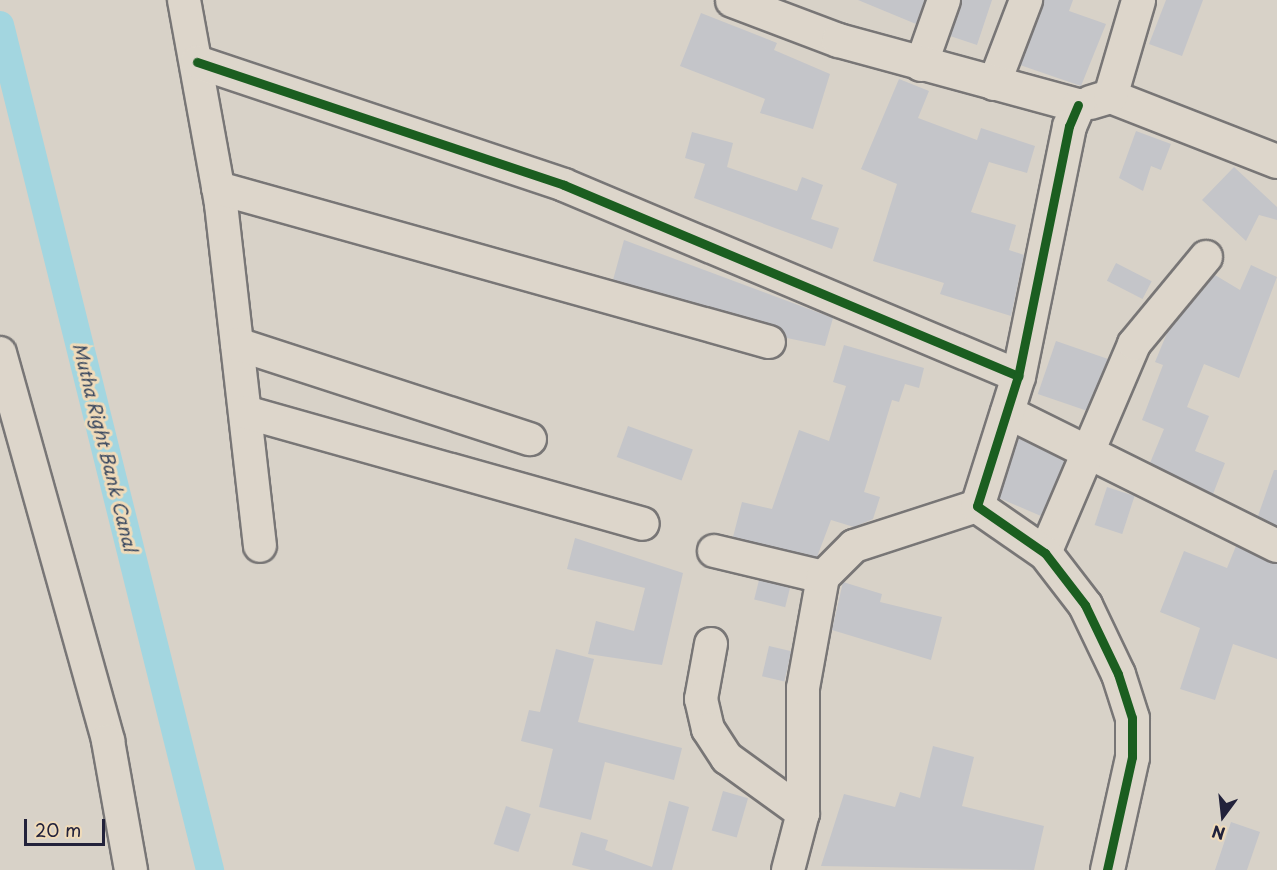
<!DOCTYPE html>
<style>
body{margin:0}
#map{position:relative;width:1277px;height:870px;overflow:hidden;background:#d8d2c8;font-family:"Playpen Sans",sans-serif}
div>[style]{position:absolute}
[style*='--x']{left:calc(var(--x)*1px);top:calc(var(--y)*1px);width:calc(var(--w)*1px);rotate:calc(var(--a)*1deg)}
.canal>*{height:28px;margin:-14px;padding:0 14px;transform-origin:14px;border-radius:14px;background:#a3d6e0}
.building>*{inset:0;background:#c4c5c9;transform-origin:0 0}
.roads{filter:drop-shadow(2px 0 #787676) drop-shadow(-2px 0 #787676) drop-shadow(0 2px #787676) drop-shadow(0 -2px #787676)}
.street>*{height:32px;margin:-16px;padding:0 16px;transform-origin:16px;border-radius:16px;background:#ddd6cb}
.secondary>*{height:33px;margin:-16.5px;padding:0 16.5px;transform-origin:16.5px;border-radius:16.5px;background:#ddd6cb}
.cycleway>*{height:9px;margin:-4.5px;padding:0 4.5px;transform-origin:4.5px;border-radius:4.5px;background:#1b5e20}
span{translate:-50% -50%;white-space:nowrap;text-align:center;line-height:1.15;-webkit-text-stroke:6px #f0dbb9;paint-order:stroke}
.water-label{font-size:18px;color:#37465e;font-style:italic}
.north{position:absolute;left:1193px;top:786px;width:60px;height:60px;-webkit-text-stroke:4px #f0dbb9;paint-order:stroke;rotate:195deg;font-size:16px;font-weight:700;line-height:24px;text-align:center;color:#22223b}
.north::after{content:'';display:block;margin:auto;width:21px;height:27px;background:#22223b;clip-path:polygon(50% 0,100% 100%,50% 72%,0 100%)}
.scale{position:absolute;left:24px;top:819px;width:81px;height:27px;box-sizing:border-box;border:3px solid #22223b;border-top:0;padding-left:8px;font-size:18px;line-height:21px;white-space:nowrap;color:#22223b;-webkit-text-stroke:4px #f0dbb9;paint-order:stroke}
</style>
<div id="map">
<div class="canal">
<div style="--x:0;--y:25;--w:871;--a:76.04"></div>
</div>
<div class="building">
<div style="clip-path:polygon(858px 0,925px 0,916px 24px)"></div>
<div style="clip-path:polygon(962px 0,992px 0,977px 45px,950px 36px)"></div>
<div style="clip-path:polygon(1044px 0,1073px 0,1069px 11px,1106px 24px,1081px 86px,1020px 65px)"></div>
<div style="clip-path:polygon(1166px 0,1203px 0,1182px 56px,1149px 44px)"></div>
<div style="clip-path:polygon(701px 13px,777px 43px,774px 50px,830px 74px,813px 129px,760px 113px,765px 99px,680px 66px)"></div>
<div style="clip-path:polygon(899px 79px,929px 91px,918px 118px,977px 140px,981px 128px,1035px 146px,1027px 173px,989px 162px,971px 212px,1016px 225px,1009px 250px,1024px 255px,1011px 316px,940px 294px,944px 283px,873px 261px,897px 184px,861px 169px)"></div>
<div style="clip-path:polygon(1136px 131px,1171px 144px,1161px 170px,1151px 166px,1143px 191px,1119px 178px)"></div>
<div style="clip-path:polygon(692px 132px,733px 143px,727px 167px,797px 191px,802px 177px,823px 185px,811px 219px,839px 228px,832px 249px,694px 198px,705px 164px,685px 158px)"></div>
<div style="clip-path:polygon(1234px 167px,1277px 207px,1277px 220px,1259px 215px,1246px 241px,1202px 200px)"></div>
<div style="clip-path:polygon(624px 240px,833px 318px,825px 346px,787px 338px,774px 325px,613px 280px)"></div>
<div style="left:1116px;top:263px;width:40px;height:20px;rotate:27deg"></div>
<div style="clip-path:polygon(1251px 265px,1277px 277px,1239px 378px,1204px 364px,1187px 407px,1209px 416px,1195px 451px,1225px 463px,1213px 494px,1150px 463px,1164px 429px,1142px 420px,1163px 365px,1155px 362px,1167px 333px,1215px 275px,1240px 290px)"></div>
<div style="left:1056px;top:341px;width:55px;height:56px;rotate:19deg"></div>
<div style="clip-path:polygon(844px 345px,924px 368px,919px 388px,905px 384px,899px 402px,892px 400px,864px 492px,880px 497px,873px 519px,854px 527px,831px 520px,817px 557px,733px 537px,742px 502px,772px 509px,799px 430px,829px 441px,846px 386px,833px 382px)"></div>
<div style="left:628px;top:426px;width:69px;height:33px;rotate:20deg"></div>
<div style="clip-path:polygon(1018px 438px,1065px 461px,1041px 516px,999px 498px)"></div>
<div style="clip-path:polygon(1274px 470px,1277px 470px,1277px 526px,1258px 516px)"></div>
<div style="left:1107px;top:487px;width:29px;height:40px;rotate:18deg"></div>
<div style="clip-path:polygon(575px 538px,683px 573px,662px 665px,588px 654px,596px 621px,634px 631px,645px 588px,567px 569px)"></div>
<div style="clip-path:polygon(1236px 546px,1277px 564px,1277px 659px,1233px 644px,1215px 700px,1180px 689px,1200px 628px,1160px 612px,1184px 551px,1227px 568px)"></div>
<div style="left:759px;top:580px;width:32px;height:20px;rotate:14deg"></div>
<div style="clip-path:polygon(843px 582px,882px 594px,880px 602px,942px 617px,931px 660px,832px 630px)"></div>
<div style="left:769px;top:646px;width:23px;height:31px;rotate:13deg"></div>
<div style="clip-path:polygon(556px 649px,594px 659px,578px 722px,682px 748px,674px 780px,605px 762px,591px 820px,539px 807px,553px 749px,521px 741px,529px 710px,540px 712px)"></div>
<div style="clip-path:polygon(933px 746px,974px 757px,962px 806px,1044px 826px,1034px 870px,821px 866px,844px 794px,895px 807px,900px 792px,920px 798px)"></div>
<div style="left:723px;top:791px;width:26px;height:41px;rotate:16deg"></div>
<div style="clip-path:polygon(669px 801px,689px 807px,672px 870px,591px 870px,572px 865px,581px 832px,608px 840px,605px 850px,652px 867px)"></div>
<div style="left:506px;top:806px;width:26px;height:40px;rotate:18deg"></div>
<div style="clip-path:polygon(1231px 822px,1260px 832px,1247px 870px,1215px 870px)"></div>
</div>
<div class="roads">
<div class="street">
<div style="--x:184;--y:0;--w:207;--a:79.7"></div>
<div style="--x:221;--y:204;--w:344;--a:83.5"></div>
<div style="--x:197;--y:62;--w:387;--a:18.5"></div>
<div style="--x:564;--y:185;--w:493;--a:22.8"></div>
<div style="--x:921;--y:65;--w:69;--a:-70.5"></div>
<div style="--x:994;--y:84;--w:90;--a:-69.1"></div>
<div style="--x:218;--y:188;--w:572;--a:15.62"></div>
<div style="--x:237;--y:344;--w:308;--a:18"></div>
<div style="--x:0;--y:353;--w:403;--a:74.4"></div>
<div style="--x:108;--y:741;--w:131;--a:79.9"></div>
<div style="--x:245;--y:412;--w:413;--a:15.7"></div>
<div style="--x:1007;--y:412;--w:301;--a:26.4"></div>
<div style="--x:714;--y:551;--w:112;--a:13.4"></div>
<div style="--x:1045;--y:553;--w:227;--a:-66.9"></div>
<div style="--x:1134;--y:344;--w:113;--a:-50.4"></div>
<div style="--x:711;--y:644;--w:56;--a:100.3"></div>
<div style="--x:701;--y:699;--w:31;--a:77"></div>
<div style="--x:708;--y:729;--w:35;--a:57"></div>
<div style="--x:727;--y:758;--w:94;--a:35.9"></div>
<div style="--x:788;--y:870;--w:59;--a:-75.3"></div>
<div style="--x:803;--y:813;--w:125;--a:-90"></div>
<div style="--x:803;--y:688;--w:113;--a:-79.8"></div>
<div style="--x:823;--y:577;--w:44;--a:-45"></div>
<div style="--x:854;--y:546;--w:129;--a:-18"></div>
</div>
<div class="secondary">
<div style="--x:732;--y:0;--w:113;--a:20.7"></div>
<div style="--x:838;--y:40;--w:249;--a:15.2"></div>
<div style="--x:1110;--y:96;--w:179;--a:21.3"></div>
<div style="--x:1090;--y:102;--w:21;--a:-17"></div>
<div style="--x:1110;--y:96;--w:100;--a:-73.7"></div>
<div style="--x:1078;--y:105;--w:23;--a:113"></div>
<div style="--x:1069;--y:126;--w:255;--a:101.5"></div>
<div style="--x:1018;--y:376;--w:136;--a:107.5"></div>
<div style="--x:977;--y:506;--w:83;--a:34.7"></div>
<div style="--x:1045;--y:553;--w:66;--a:52.4"></div>
<div style="--x:1085;--y:605;--w:76;--a:64.4"></div>
<div style="--x:1118;--y:674;--w:46;--a:72.3"></div>
<div style="--x:1132;--y:718;--w:39;--a:90"></div>
<div style="--x:1132;--y:757;--w:116;--a:102.5"></div>
</div>
</div>
<div class="cycleway">
<div style="--x:197;--y:62;--w:387;--a:18.5"></div>
<div style="--x:564;--y:185;--w:493;--a:22.8"></div>
<div style="--x:1078;--y:105;--w:23;--a:113"></div>
<div style="--x:1069;--y:126;--w:255;--a:101.5"></div>
<div style="--x:1018;--y:376;--w:136;--a:107.5"></div>
<div style="--x:977;--y:506;--w:83;--a:34.7"></div>
<div style="--x:1045;--y:553;--w:66;--a:52.4"></div>
<div style="--x:1085;--y:605;--w:76;--a:64.4"></div>
<div style="--x:1118;--y:674;--w:46;--a:72.3"></div>
<div style="--x:1132;--y:718;--w:39;--a:90"></div>
<div style="--x:1132;--y:757;--w:116;--a:102.5"></div>
</div>
<div class="water-label">
<span style="left:105px;top:447px;rotate:76deg">Mutha Right Bank Canal</span>
</div>
<div class="north">N</div>
<div class="scale">20 m</div>
</div>
